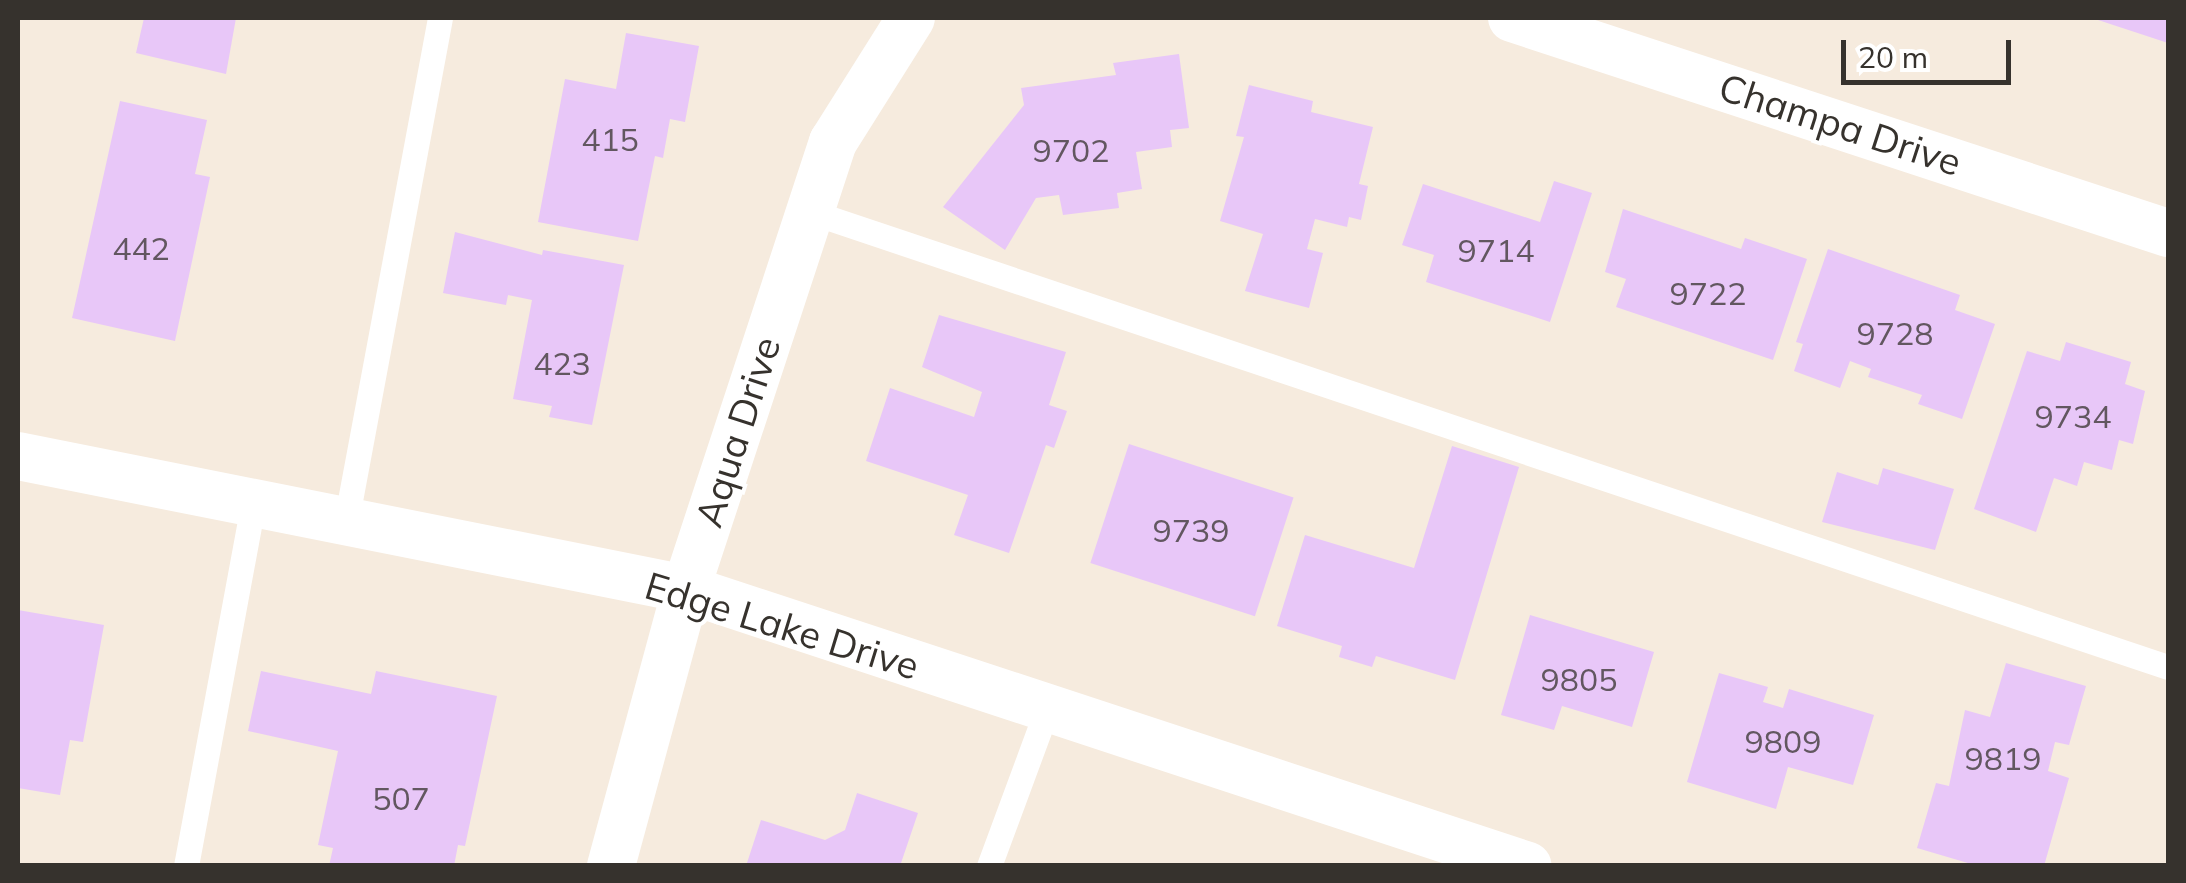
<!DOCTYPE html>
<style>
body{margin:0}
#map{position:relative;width:2186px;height:883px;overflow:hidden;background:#f6ebde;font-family:Mulish,sans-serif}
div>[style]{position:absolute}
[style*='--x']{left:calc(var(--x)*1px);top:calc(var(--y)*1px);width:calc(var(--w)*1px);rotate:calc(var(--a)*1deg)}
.building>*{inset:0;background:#e8c7f8;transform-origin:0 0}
.lane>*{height:25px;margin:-12.5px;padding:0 12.5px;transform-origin:12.5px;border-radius:12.5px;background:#fff}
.street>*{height:48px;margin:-24px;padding:0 24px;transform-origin:24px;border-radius:24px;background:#fff}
span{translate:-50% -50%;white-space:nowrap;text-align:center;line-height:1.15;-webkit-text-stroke:8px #fff;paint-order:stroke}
.number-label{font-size:32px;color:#625760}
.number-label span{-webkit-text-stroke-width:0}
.street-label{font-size:38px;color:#36322d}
.frame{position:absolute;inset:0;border:20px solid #36322d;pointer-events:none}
.scale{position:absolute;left:1841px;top:40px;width:170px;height:45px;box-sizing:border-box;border:5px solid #36322d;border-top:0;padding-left:12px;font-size:30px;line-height:35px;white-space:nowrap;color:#36322d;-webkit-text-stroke:8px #fff;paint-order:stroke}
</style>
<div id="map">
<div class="building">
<div style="clip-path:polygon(144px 18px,236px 18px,226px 74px,136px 53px)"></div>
<div style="clip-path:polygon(2092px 18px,2168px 18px,2168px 43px)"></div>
<div style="clip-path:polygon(626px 33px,699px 46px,685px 122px,670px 119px,663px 158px,655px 156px,638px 241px,538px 222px,565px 79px,616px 89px)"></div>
<div style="clip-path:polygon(1179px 54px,1189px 128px,1170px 130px,1172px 147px,1136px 152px,1142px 189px,1117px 193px,1119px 208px,1063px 215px,1059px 195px,1036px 198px,1005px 250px,943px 207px,1024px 105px,1021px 88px,1116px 75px,1113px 63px)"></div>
<div style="clip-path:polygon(1249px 85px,1313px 101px,1311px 112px,1373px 127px,1359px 184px,1368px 186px,1361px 220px,1349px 217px,1347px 227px,1315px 219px,1307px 249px,1323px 253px,1309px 308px,1245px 291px,1263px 234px,1220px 221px,1244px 137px,1236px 136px)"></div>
<div style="clip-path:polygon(120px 101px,207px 120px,195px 174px,210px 177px,175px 341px,72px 318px)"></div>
<div style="clip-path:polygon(1554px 181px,1592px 193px,1550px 322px,1426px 282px,1434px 255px,1402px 245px,1423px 184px,1540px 222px)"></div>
<div style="clip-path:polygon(1623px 209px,1741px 249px,1745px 238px,1807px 259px,1773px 360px,1616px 307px,1626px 279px,1605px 272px)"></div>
<div style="clip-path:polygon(455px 232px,542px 255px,543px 250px,624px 265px,592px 425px,549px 417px,552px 406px,513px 399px,532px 300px,508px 295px,506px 305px,443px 293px)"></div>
<div style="clip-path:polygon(1828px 249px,1960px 295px,1955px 310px,1995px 324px,1962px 419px,1918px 404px,1922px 395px,1868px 377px,1871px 369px,1850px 361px,1840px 388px,1794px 371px,1803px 344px,1796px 342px)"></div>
<div style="clip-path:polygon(939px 315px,1066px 352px,1049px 405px,1067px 411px,1054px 448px,1046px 445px,1009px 553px,954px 535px,968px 495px,866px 461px,890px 388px,974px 417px,982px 392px,922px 367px)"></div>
<div style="clip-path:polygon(2066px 342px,2131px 362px,2125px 384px,2145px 391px,2133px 444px,2119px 440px,2112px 470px,2084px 462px,2077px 486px,2054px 478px,2036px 532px,1974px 509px,2027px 351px,2060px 361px)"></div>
<div style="left:1129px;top:444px;width:173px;height:125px;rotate:18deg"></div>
<div style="clip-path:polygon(1452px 446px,1519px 467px,1455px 680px,1376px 656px,1372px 667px,1339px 657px,1342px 646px,1277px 626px,1305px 535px,1414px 568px)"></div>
<div style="clip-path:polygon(1883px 468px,1954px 489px,1935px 550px,1822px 522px,1837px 472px,1878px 485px)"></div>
<div style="clip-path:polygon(18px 610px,104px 625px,83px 742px,70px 740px,60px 795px,18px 788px)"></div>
<div style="clip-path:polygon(1530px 615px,1654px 652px,1632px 727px,1562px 706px,1554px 730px,1501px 715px)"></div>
<div style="clip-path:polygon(2006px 663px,2086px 686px,2069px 745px,2055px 742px,2048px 771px,2069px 778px,2044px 866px,1978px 866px,1917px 848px,1936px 783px,1949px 786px,1965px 710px,1990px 717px)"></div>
<div style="clip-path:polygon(261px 671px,371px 694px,376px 671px,497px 696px,465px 846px,458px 845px,454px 866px,329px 866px,333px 848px,318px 845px,338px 751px,248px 731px)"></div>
<div style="clip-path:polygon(1719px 673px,1768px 687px,1763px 702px,1783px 708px,1789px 689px,1874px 715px,1853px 785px,1788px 767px,1776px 809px,1687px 782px)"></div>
<div style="clip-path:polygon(857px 793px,918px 813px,900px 866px,746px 866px,761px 820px,825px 840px,845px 830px)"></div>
</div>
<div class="lane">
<div style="--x:811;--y:212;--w:1431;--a:18.54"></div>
<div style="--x:346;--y:522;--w:513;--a:-79.44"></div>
<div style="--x:186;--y:866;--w:369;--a:-79.5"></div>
<div style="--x:989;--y:866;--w:164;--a:-69.7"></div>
</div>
<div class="street">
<div style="--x:1512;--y:18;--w:690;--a:18.15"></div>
<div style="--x:18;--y:456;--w:681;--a:11.26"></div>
<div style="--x:686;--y:589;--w:886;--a:18.21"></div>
<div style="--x:611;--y:866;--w:287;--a:-74.8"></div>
<div style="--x:686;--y:589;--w:471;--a:-71.8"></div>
<div style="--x:833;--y:142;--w:146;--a:-57.8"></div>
</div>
<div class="number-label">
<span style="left:610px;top:139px">415</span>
<span style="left:1071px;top:150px">9702</span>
<span style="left:141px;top:248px">442</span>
<span style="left:1496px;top:250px">9714</span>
<span style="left:1708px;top:293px">9722</span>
<span style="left:1895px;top:333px">9728</span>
<span style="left:562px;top:363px">423</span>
<span style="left:2073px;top:416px">9734</span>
<span style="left:1191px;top:530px">9739</span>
<span style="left:1579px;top:679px">9805</span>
<span style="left:1783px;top:741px">9809</span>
<span style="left:2003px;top:758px">9819</span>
<span style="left:401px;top:798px">507</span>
</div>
<div class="street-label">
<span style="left:1840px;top:125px;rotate:18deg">Champa Drive</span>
<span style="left:738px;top:432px;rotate:-72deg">Aqua Drive</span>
<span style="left:782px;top:626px;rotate:17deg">Edge Lake Drive</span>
</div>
<div class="frame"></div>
<div class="scale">20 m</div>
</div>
